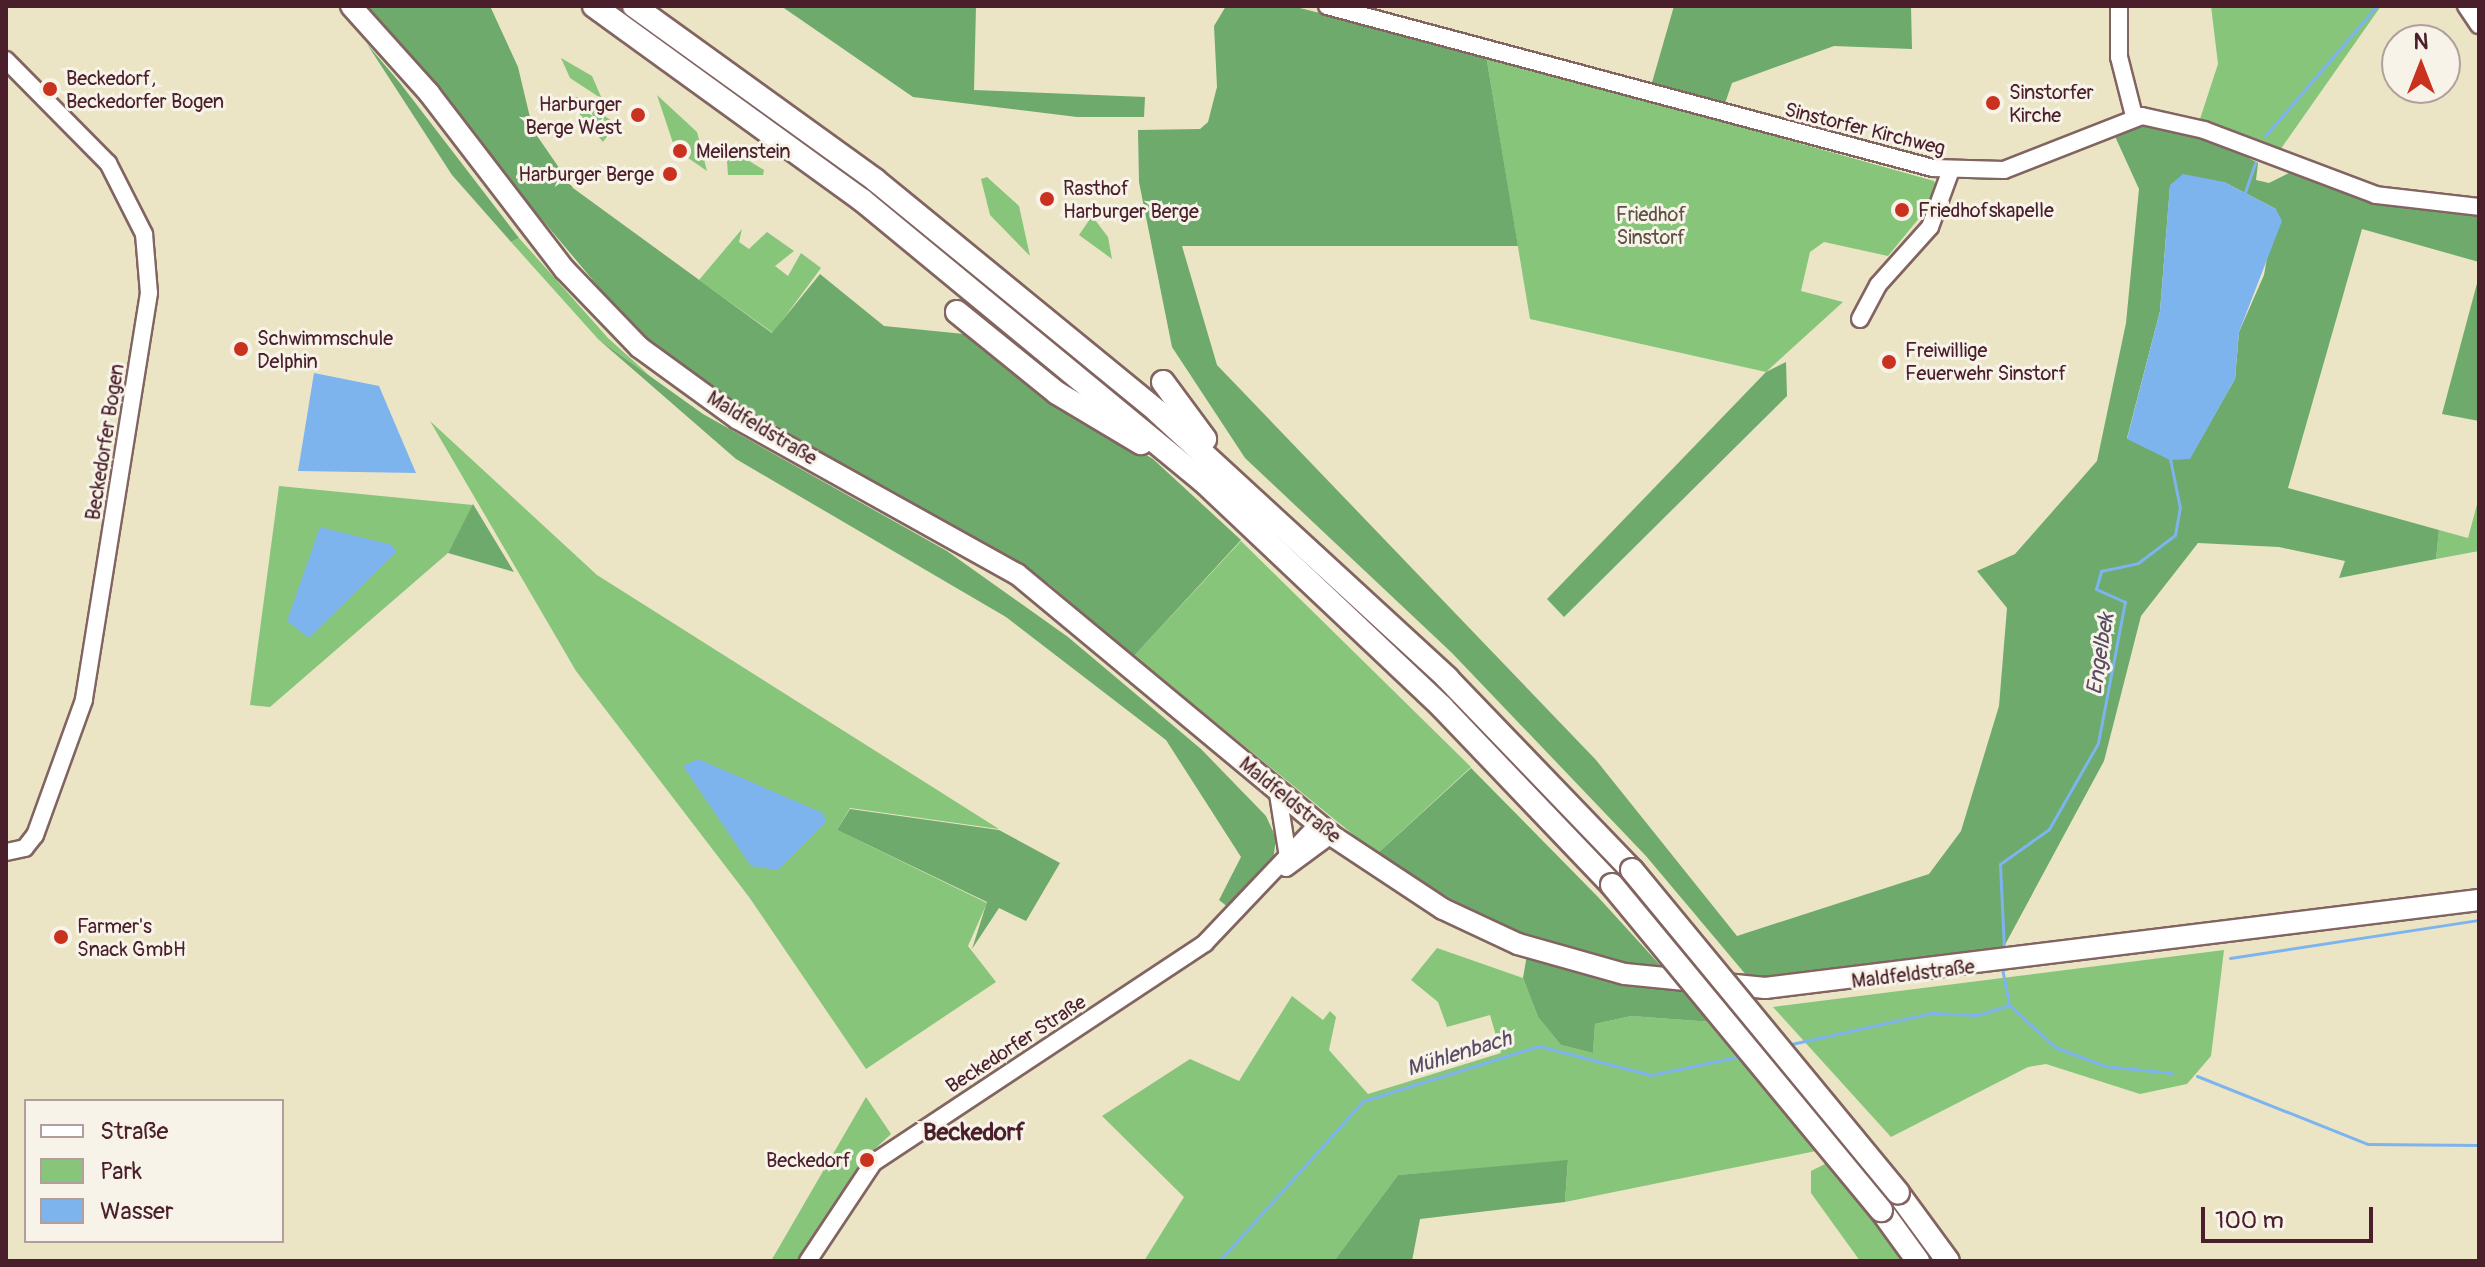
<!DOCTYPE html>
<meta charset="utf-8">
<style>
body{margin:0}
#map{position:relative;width:2485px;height:1267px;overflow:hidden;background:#ebe5c6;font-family:Pangolin,sans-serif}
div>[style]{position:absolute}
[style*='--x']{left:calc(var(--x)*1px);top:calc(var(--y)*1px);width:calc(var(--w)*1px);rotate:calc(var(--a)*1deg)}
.green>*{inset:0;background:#87c57b}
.forest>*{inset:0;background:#6daa6b}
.water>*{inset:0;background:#7eb4ed}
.stream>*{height:3px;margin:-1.5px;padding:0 1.5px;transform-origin:1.5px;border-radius:1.5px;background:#7eb4ed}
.roads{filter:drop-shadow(2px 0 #826461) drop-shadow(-2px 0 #826461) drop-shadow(0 2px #826461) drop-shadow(0 -2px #826461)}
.minor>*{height:16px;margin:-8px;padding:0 8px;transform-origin:8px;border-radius:8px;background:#fff}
.major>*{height:20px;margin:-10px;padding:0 10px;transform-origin:10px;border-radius:10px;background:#fff}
.highway>*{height:22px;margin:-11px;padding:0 11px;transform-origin:11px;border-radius:11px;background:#fff}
.bridges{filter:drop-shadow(2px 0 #826461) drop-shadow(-2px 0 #826461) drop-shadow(0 2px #826461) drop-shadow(0 -2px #826461)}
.highway-bridge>*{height:22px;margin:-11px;padding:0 11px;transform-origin:11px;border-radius:11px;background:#fff}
.dots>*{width:22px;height:22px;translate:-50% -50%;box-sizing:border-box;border:4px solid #f7f3e8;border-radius:50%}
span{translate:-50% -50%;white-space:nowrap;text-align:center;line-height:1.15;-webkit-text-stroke:6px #f7f3e8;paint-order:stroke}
.poi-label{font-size:20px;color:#4a1f2b}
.left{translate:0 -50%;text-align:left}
.right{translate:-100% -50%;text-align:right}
.street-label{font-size:20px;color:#4a1f2b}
.park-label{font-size:20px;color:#5c5143}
.water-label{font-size:22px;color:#5a4c65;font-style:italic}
.quarter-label{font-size:24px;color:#4a1f2b;font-weight:700}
.frame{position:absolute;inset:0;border:8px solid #4a1f2b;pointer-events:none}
.legend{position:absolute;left:24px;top:1099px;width:260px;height:144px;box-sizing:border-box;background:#f7f3e8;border:2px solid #b29e9c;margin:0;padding:10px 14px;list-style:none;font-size:24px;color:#4a1f2b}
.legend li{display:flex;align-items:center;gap:16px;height:40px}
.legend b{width:40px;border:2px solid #b29e9c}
.north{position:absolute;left:2381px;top:24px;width:80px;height:80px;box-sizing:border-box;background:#f7f3e8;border:2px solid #b29e9c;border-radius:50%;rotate:0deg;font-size:22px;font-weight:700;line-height:32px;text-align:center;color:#4a1f2b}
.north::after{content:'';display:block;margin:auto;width:28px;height:36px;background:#c8321e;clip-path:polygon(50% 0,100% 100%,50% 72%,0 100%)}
.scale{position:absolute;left:2201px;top:1207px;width:172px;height:36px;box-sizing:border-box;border:4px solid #4a1f2b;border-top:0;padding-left:10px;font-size:24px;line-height:28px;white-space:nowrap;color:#4a1f2b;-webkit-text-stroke:6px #f7f3e8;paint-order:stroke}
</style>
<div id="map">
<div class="green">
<div style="clip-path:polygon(2211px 6px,2381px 6px,2280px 150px,2200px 119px,2218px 64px)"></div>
<div style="clip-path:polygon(1486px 55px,1934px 181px,1939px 194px,1888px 256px,1824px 242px,1810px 252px,1801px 291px,1843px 302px,1766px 372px,1530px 319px)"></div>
<div style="clip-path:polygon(561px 58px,592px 76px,602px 99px,570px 78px)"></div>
<div style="clip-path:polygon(657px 95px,697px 132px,707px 171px,675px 149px)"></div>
<div style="clip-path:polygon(578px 97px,616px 124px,603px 142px,577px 111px,572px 98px)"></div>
<div style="clip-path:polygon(726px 147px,764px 170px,763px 175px,728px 175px)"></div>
<div style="clip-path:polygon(987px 177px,1019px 206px,1030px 256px,990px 215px,981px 179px)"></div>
<div style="clip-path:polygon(1092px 216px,1108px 237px,1112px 259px,1079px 235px)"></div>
<div style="clip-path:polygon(742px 229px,739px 242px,749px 249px,767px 232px,794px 251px,775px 266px,788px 276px,801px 253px,821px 268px,773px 333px,699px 280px)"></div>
<div style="clip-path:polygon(519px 238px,608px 338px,650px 376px,598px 339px,511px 242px)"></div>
<div style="clip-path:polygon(430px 421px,597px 575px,999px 829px,850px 808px,837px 830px,987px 903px,968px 946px,996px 982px,866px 1069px,749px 897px,576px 671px)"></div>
<div style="clip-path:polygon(279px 486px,473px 505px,448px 553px,270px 707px,250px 705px)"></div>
<div style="clip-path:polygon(2479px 497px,2479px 551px,2436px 559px,2439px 530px,2468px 538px)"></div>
<div style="clip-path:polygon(1241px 541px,1471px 767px,1377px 854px,1134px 656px)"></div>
<div style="clip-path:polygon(1437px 948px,1523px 978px,1538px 1017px,1561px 1045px,1593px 1053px,1595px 1024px,1631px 1016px,1712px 1022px,1816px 1151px,1565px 1202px,1568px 1161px,1398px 1175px,1334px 1261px,1144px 1261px,1184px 1197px,1102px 1116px,1190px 1059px,1239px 1081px,1292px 996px,1323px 1020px,1330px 1011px,1336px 1017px,1329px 1050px,1368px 1094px,1501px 1053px,1490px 1015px,1447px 1027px,1438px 1002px,1411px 980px)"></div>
<div style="clip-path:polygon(2224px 950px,2211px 1056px,2187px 1084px,2140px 1094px,2046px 1064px,2028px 1067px,1891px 1137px,1773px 1007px)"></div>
<div style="clip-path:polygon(866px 1097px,891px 1134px,865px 1158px,800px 1261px,771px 1261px)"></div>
<div style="clip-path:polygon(1827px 1163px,1856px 1198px,1902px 1261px,1860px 1261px,1811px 1193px,1811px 1171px)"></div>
</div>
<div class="forest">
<div style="clip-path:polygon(363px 6px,490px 6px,518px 67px,533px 130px,573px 188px,772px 333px,820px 274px,884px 326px,974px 335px,1050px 396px,1153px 459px,1241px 540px,1134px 656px,1049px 584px,741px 410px,633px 328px)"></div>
<div style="clip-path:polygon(781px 6px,976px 6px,974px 90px,1145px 97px,1144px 117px,1077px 117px,913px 97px)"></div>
<div style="clip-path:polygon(evenodd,1226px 6px,1292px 6px,1486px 55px,1518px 246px,1182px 246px,1217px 365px,1596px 760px,1737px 936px,1929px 874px,1961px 831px,1999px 706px,2007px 608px,1977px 571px,2015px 554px,2097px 461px,2126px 323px,2139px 189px,2113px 132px,2136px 119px,2183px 128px,2235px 151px,2258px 163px,2256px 180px,2269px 183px,2291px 172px,2405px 206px,2479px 214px,2479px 262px,2362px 229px,2288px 488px,2439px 530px,2436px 559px,2339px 578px,2345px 561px,2279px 547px,2198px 543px,2141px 616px,2104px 761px,2000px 954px,1752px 982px,1646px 856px,1452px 653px,1245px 458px,1172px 347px,1139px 182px,1138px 130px,1200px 129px,1208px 122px,1217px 87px,1214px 26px,1226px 6px,2224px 182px,2276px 209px,2264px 275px,2239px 332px,2235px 379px,2190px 458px,2168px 456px,2127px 438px,2160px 311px,2170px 186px,2224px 182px)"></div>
<div style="clip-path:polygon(1674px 6px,1911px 6px,1912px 49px,1834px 46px,1732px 83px,1719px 121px,1647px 100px)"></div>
<div style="clip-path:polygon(367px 44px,400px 83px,519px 238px,511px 242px,452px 175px)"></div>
<div style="clip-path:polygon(2479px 276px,2479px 421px,2442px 414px)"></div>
<div style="clip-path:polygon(598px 339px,703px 414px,947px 551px,1068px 637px,1201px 749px,1266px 816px,1276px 838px,1273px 861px,1229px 908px,1219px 900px,1241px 857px,1166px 740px,1006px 617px,736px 459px)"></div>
<div style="clip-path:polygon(1786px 362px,1787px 396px,1564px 617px,1547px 599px,1766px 372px)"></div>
<div style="clip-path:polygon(473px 504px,514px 572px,448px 553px)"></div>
<div style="clip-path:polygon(1471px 768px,1598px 897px,1712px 1022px,1631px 1016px,1595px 1024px,1593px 1053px,1561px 1045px,1538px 1017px,1523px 978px,1530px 937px,1484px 919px,1377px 854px)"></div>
<div style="clip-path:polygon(850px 809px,999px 830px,1060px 863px,1026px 921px,999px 908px,972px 949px,987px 902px,837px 830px)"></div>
<div style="clip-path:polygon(1568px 1160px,1565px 1202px,1420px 1219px,1412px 1261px,1334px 1261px,1398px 1175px)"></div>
</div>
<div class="water">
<div style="clip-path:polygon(2183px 174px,2224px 182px,2276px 209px,2282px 221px,2239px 332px,2235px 379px,2190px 459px,2170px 460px,2127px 439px,2160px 311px,2170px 185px)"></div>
<div style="clip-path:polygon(314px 373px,379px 386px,416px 473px,298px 471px)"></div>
<div style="clip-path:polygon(320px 527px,392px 545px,396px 552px,309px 638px,287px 621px)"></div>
<div style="clip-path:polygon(698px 759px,823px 813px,826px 822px,778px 870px,751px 866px,683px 766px)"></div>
</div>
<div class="stream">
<div style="--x:2265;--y:136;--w:172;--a:-49.3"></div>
<div style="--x:2243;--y:198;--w:37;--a:-71"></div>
<div style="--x:2004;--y:949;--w:85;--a:-92.7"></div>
<div style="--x:2000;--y:864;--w:60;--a:-35.5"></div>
<div style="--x:2049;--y:829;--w:99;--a:-60.3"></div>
<div style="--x:2098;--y:743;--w:144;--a:-79.2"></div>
<div style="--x:2125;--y:602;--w:32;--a:-156"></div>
<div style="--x:2096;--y:589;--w:19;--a:-74"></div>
<div style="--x:2101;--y:571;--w:38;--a:-12"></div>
<div style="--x:2138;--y:563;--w:46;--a:-37.1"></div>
<div style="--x:2175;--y:535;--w:27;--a:-80"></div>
<div style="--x:2180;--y:508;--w:50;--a:-101.5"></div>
<div style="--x:2230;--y:958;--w:252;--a:-8.7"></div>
<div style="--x:2002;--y:968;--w:38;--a:79"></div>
<div style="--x:2009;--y:1005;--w:62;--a:42.4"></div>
<div style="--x:2055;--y:1047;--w:53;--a:20.8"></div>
<div style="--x:2105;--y:1066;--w:67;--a:6"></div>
<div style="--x:1787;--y:1045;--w:148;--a:-12.5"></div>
<div style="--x:1931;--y:1013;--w:46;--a:2.5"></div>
<div style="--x:1977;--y:1015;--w:34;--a:-17"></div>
<div style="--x:2197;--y:1076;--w:184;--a:21.7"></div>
<div style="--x:2368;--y:1144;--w:111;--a:0.5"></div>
<div style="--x:1219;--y:1261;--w:215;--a:-48"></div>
<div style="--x:1363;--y:1101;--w:184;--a:-17.4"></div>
<div style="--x:1539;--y:1046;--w:116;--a:14.5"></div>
<div style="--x:1651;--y:1075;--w:92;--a:-11.9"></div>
</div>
<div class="roads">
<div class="minor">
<div style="--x:1327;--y:6;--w:627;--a:14.97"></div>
<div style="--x:1933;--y:168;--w:71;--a:1.6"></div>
<div style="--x:2004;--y:170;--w:148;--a:-21.4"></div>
<div style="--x:2142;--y:116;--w:64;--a:12.7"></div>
<div style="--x:2204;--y:130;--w:184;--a:20.7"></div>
<div style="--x:2376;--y:195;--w:104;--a:6.6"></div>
<div style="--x:2119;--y:6;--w:51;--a:90"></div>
<div style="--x:2119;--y:57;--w:61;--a:75.7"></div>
<div style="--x:2466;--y:6;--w:23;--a:56"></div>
<div style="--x:6;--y:60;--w:145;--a:45.3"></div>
<div style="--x:108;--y:163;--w:80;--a:63.1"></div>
<div style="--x:144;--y:234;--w:59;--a:85.2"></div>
<div style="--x:149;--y:293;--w:412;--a:99.1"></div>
<div style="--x:84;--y:700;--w:144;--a:109.9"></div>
<div style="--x:35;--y:835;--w:16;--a:128"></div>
<div style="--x:25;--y:848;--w:19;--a:168"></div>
<div style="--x:1860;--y:319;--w:38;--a:-62"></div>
<div style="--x:1878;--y:285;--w:78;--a:-48.1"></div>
<div style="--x:1930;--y:227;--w:61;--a:-69.8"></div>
<div style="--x:1278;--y:794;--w:64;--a:81"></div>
<div style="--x:1286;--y:868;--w:56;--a:-36.3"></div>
<div style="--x:808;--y:1261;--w:118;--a:-56.4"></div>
<div style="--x:873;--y:1163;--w:398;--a:-33.5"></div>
<div style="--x:1205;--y:943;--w:163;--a:-46.5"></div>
</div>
<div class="major">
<div style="--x:351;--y:6;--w:117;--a:48.1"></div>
<div style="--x:429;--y:93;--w:223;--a:52.5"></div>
<div style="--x:565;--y:270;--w:107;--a:46.1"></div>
<div style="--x:639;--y:347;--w:122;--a:36"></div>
<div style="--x:738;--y:419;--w:319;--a:29.1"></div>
<div style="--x:1017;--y:574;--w:408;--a:39.7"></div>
<div style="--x:1331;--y:835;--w:134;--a:33.5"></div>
<div style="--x:1443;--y:909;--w:83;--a:25"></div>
<div style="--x:1518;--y:944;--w:111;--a:15.7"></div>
<div style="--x:1625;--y:974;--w:141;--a:5.7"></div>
<div style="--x:1765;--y:988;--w:719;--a:-7.03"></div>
</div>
<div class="highway">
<div style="--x:594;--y:6;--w:331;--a:35.9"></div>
<div style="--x:862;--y:200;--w:442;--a:39.5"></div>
<div style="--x:1203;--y:481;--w:329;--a:43.4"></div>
<div style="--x:1442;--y:707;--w:246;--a:46.3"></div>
<div style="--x:634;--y:6;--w:297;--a:35.8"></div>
<div style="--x:875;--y:180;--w:366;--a:39.3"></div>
<div style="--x:1158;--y:412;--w:393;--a:42.6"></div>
<div style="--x:1447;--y:678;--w:267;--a:46.1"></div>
<div style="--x:957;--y:312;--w:129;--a:39"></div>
<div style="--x:1057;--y:393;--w:98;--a:30.8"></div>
<div style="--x:1163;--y:382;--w:71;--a:53.6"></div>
<div style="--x:1898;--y:1193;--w:84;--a:53.7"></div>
<div style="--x:1881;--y:1210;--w:63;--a:54"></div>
</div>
</div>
<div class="bridges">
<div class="highway-bridge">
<div style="--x:1632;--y:870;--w:418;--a:50.5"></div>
<div style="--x:1612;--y:885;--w:422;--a:50.4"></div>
</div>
</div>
<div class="dots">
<div style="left:50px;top:89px;background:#c8321e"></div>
<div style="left:1993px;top:103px;background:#c8321e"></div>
<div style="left:638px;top:115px;background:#c8321e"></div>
<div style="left:680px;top:151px;background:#c8321e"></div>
<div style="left:670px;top:174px;background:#c8321e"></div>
<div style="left:1047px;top:199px;background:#c8321e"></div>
<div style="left:1902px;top:210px;background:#c8321e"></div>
<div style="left:241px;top:349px;background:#c8321e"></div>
<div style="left:1889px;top:362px;background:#c8321e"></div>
<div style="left:61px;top:937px;background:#c8321e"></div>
<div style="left:867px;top:1160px;background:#c8321e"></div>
</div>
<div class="poi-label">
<span class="left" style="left:66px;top:90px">Beckedorf,<br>Beckedorfer Bogen</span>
<span class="left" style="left:2009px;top:104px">Sinstorfer<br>Kirche</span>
<span class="right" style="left:622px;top:116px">Harburger<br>Berge West</span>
<span class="left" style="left:696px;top:151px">Meilenstein</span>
<span class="right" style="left:654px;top:174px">Harburger Berge</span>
<span class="left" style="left:1063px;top:200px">Rasthof<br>Harburger Berge</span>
<span class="left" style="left:1918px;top:210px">Friedhofskapelle</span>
<span class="left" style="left:257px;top:350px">Schwimmschule<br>Delphin</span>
<span class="left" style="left:1905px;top:362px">Freiwillige<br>Feuerwehr Sinstorf</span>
<span class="left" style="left:77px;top:938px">Farmer's<br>Snack GmbH</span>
<span class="right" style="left:851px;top:1160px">Beckedorf</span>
</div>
<div class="street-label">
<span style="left:1865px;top:129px;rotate:14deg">Sinstorfer Kirchweg</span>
<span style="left:762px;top:428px;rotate:31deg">Maldfeldstraße</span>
<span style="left:105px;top:442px;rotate:-81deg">Beckedorfer Bogen</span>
<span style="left:1290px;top:800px;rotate:39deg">Maldfeldstraße</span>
<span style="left:1913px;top:974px;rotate:-7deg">Maldfeldstraße</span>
<span style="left:1016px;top:1044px;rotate:-33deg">Beckedorfer Straße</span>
</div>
<div class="park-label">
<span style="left:1651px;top:226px">Friedhof<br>Sinstorf</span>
</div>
<div class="water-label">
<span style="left:2101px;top:654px;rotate:-81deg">Engelbek</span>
<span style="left:1459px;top:1054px;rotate:-17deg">Mühlenbach</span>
</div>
<div class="quarter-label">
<span style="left:974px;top:1133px">Beckedorf</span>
</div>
<div class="frame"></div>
<ul class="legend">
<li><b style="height:10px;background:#fff"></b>Straße</li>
<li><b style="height:22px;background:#87c57b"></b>Park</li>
<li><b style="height:22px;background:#7eb4ed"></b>Wasser</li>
</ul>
<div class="north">N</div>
<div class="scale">100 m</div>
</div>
